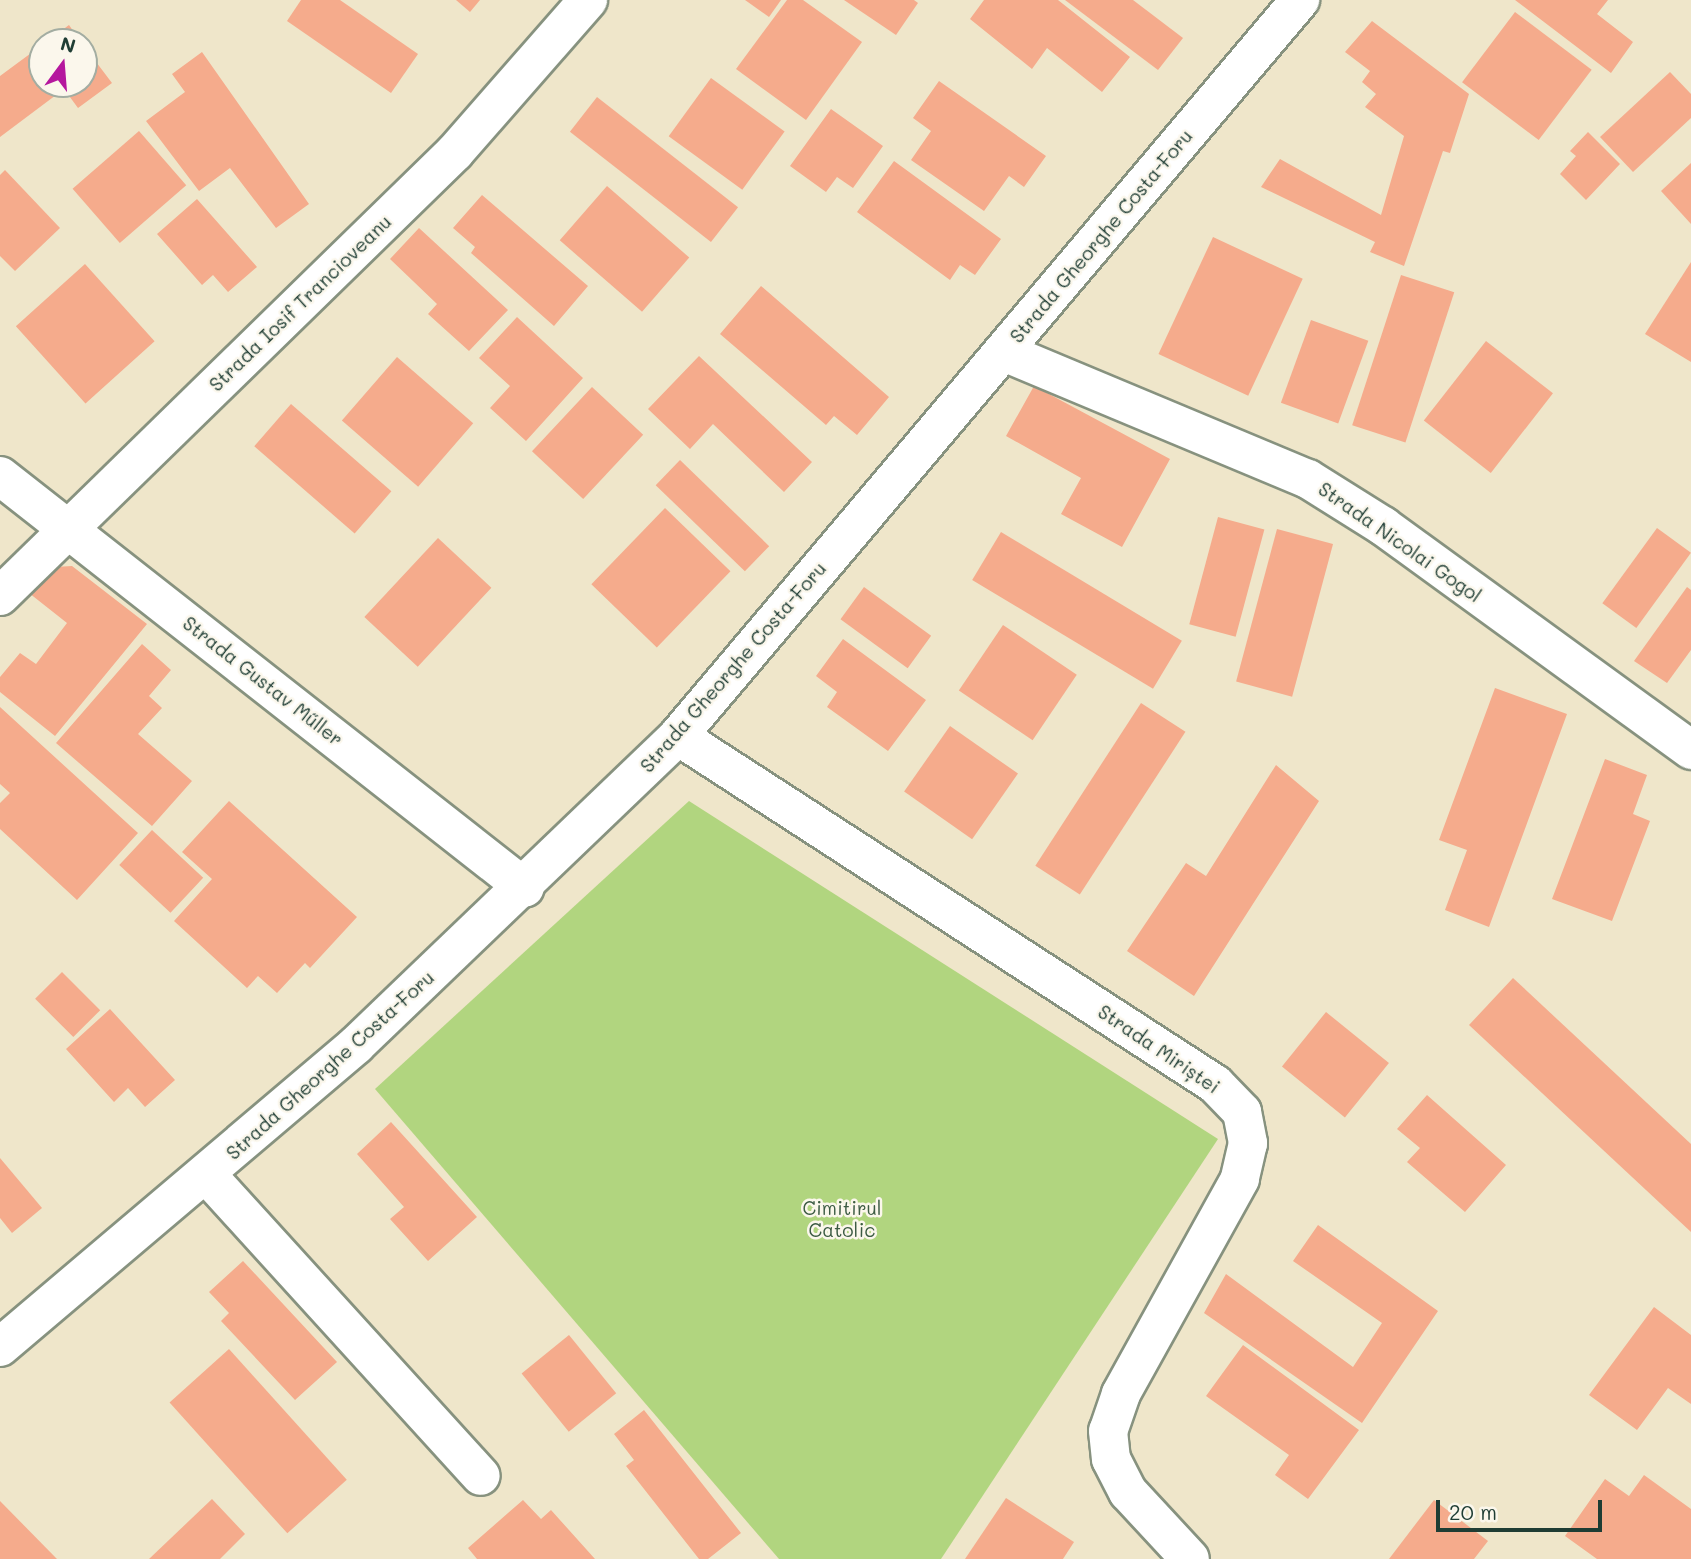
<!DOCTYPE html>
<meta charset="utf-8">
<style>
body{margin:0}
#map{position:relative;width:1691px;height:1559px;overflow:hidden;background:#efe6ca;font-family:Mali,sans-serif}
div>[style]{position:absolute}
[style*='--x']{left:calc(var(--x)*1px);top:calc(var(--y)*1px);width:calc(var(--w)*1px);rotate:calc(var(--a)*1deg)}
.green>*{inset:0;background:#b1d57f}
.building>*{inset:0;background:#f5ab8c;transform-origin:0 0}
.roads{filter:drop-shadow(2px 0 #87927f) drop-shadow(-2px 0 #87927f) drop-shadow(0 2px #87927f) drop-shadow(0 -2px #87927f)}
.minor>*{height:38px;margin:-19px;padding:0 19px;transform-origin:19px;border-radius:19px;background:#fff}
span{translate:-50% -50%;white-space:nowrap;text-align:center;line-height:1.15;-webkit-text-stroke:5px #fbf7ec;paint-order:stroke}
.street-label{font-size:19px;color:#1f3d34}
.park-label{font-size:19px;color:#3c5b43}
.north{position:absolute;left:28px;top:28px;width:70px;height:70px;box-sizing:border-box;background:#fbf7ec;border:2px solid #a3ada2;border-radius:50%;rotate:16deg;font-size:19px;font-weight:700;line-height:28px;text-align:center;color:#1f3d34}
.north::after{content:'';display:block;margin:auto;width:24px;height:32px;background:#b5179e;clip-path:polygon(50% 0,100% 100%,50% 72%,0 100%)}
.scale{position:absolute;left:1436px;top:1500px;width:166px;height:32px;box-sizing:border-box;border:4px solid #1f3d34;border-top:0;padding-left:9px;font-size:21px;line-height:24px;white-space:nowrap;color:#1f3d34;-webkit-text-stroke:5px #fbf7ec;paint-order:stroke}
</style>
<div id="map">
<div class="green">
<div style="clip-path:polygon(689px 801px,1218px 1139px,941px 1559px,779px 1559px,375px 1089px)"></div>
</div>
<div class="building">
<div style="clip-path:polygon(301px 0,340px 0,418px 54px,391px 93px,287px 21px)"></div>
<div style="clip-path:polygon(456px 0,480px 0,470px 12px)"></div>
<div style="clip-path:polygon(745px 0,781px 0,769px 17px)"></div>
<div style="clip-path:polygon(787px 0,803px 0,862px 42px,806px 120px,736px 69px)"></div>
<div style="clip-path:polygon(844px 0,914px 0,918px 3px,896px 35px)"></div>
<div style="clip-path:polygon(984px 0,1058px 0,1130px 57px,1102px 92px,1047px 48px,1032px 69px,970px 19px)"></div>
<div style="clip-path:polygon(1065px 0,1133px 0,1183px 38px,1158px 70px)"></div>
<div style="clip-path:polygon(1515px 0,1608px 0,1597px 14px,1633px 42px,1611px 73px)"></div>
<div style="left:1515px;top:12px;width:96px;height:88px;rotate:37deg"></div>
<div style="clip-path:polygon(1372px 21px,1469px 94px,1450px 153px,1443px 151px,1404px 266px,1370px 252px,1375px 242px,1261px 187px,1280px 159px,1381px 215px,1404px 136px,1365px 107px,1376px 94px,1362px 82px,1370px 71px,1345px 52px)"></div>
<div style="clip-path:polygon(69px 25px,81px 42px,46px 42px)"></div>
<div style="clip-path:polygon(42px 45px,42px 84px,84px 84px,84px 46px,112px 83px,78px 108px,64px 89px,0 137px,0 76px)"></div>
<div style="clip-path:polygon(202px 52px,309px 204px,276px 228px,230px 168px,199px 191px,146px 121px,185px 92px,172px 74px)"></div>
<div style="clip-path:polygon(1670px 72px,1691px 94px,1691px 118px,1633px 172px,1600px 137px)"></div>
<div style="left:711px;top:78px;width:91px;height:72px;rotate:36deg"></div>
<div style="clip-path:polygon(939px 81px,1046px 156px,1024px 187px,1009px 176px,984px 211px,911px 160px,931px 131px,913px 118px)"></div>
<div style="left:597px;top:97px;width:179px;height:44px;rotate:38deg"></div>
<div style="clip-path:polygon(831px 109px,883px 146px,853px 188px,837px 177px,826px 192px,790px 166px)"></div>
<div style="left:139px;top:131px;width:72px;height:88px;rotate:49deg"></div>
<div style="clip-path:polygon(1588px 132px,1620px 164px,1586px 200px,1560px 174px,1576px 156px,1570px 151px)"></div>
<div style="clip-path:polygon(894px 161px,1001px 239px,975px 275px,960px 265px,950px 280px,857px 212px)"></div>
<div style="clip-path:polygon(1691px 163px,1691px 224px,1661px 191px)"></div>
<div style="clip-path:polygon(5px 170px,60px 228px,15px 271px,0 256px,0 175px)"></div>
<div style="left:607px;top:186px;width:109px;height:72px;rotate:41deg"></div>
<div style="clip-path:polygon(482px 195px,588px 286px,554px 326px,471px 253px,475px 247px,453px 228px)"></div>
<div style="clip-path:polygon(197px 199px,257px 267px,228px 292px,213px 275px,202px 285px,157px 234px)"></div>
<div style="clip-path:polygon(419px 228px,508px 310px,469px 351px,428px 314px,437px 304px,390px 259px)"></div>
<div style="left:1213px;top:237px;width:99px;height:129px;rotate:25deg"></div>
<div style="clip-path:polygon(1691px 262px,1691px 362px,1645px 334px)"></div>
<div style="left:85px;top:264px;width:104px;height:93px;rotate:48deg"></div>
<div style="left:1401px;top:275px;width:56px;height:158px;rotate:18deg"></div>
<div style="clip-path:polygon(761px 286px,889px 397px,857px 435px,834px 416px,826px 425px,720px 334px)"></div>
<div style="clip-path:polygon(517px 317px,583px 378px,526px 441px,490px 408px,510px 386px,479px 358px)"></div>
<div style="left:1311px;top:320px;width:61px;height:88px;rotate:20deg"></div>
<div style="left:1486px;top:341px;width:85px;height:101px;rotate:38deg"></div>
<div style="clip-path:polygon(699px 356px,812px 462px,784px 492px,713px 424px,690px 449px,648px 409px)"></div>
<div style="left:397px;top:357px;width:101px;height:84px;rotate:41deg"></div>
<div style="clip-path:polygon(1034px 386px,1170px 459px,1122px 547px,1061px 514px,1081px 478px,1006px 436px)"></div>
<div style="left:592px;top:387px;width:70px;height:88px;rotate:43deg"></div>
<div style="left:291px;top:404px;width:133px;height:56px;rotate:41deg"></div>
<div style="left:680px;top:460px;width:124px;height:35px;rotate:44deg"></div>
<div style="left:665px;top:508px;width:91px;height:106px;rotate:44deg"></div>
<div style="left:1218px;top:517px;width:48px;height:111px;rotate:15deg"></div>
<div style="left:1657px;top:528px;width:42px;height:93px;rotate:36deg"></div>
<div style="left:1277px;top:529px;width:58px;height:158px;rotate:15deg"></div>
<div style="left:1001px;top:532px;width:211px;height:56px;rotate:31deg"></div>
<div style="left:438px;top:538px;width:73px;height:108px;rotate:43deg"></div>
<div style="clip-path:polygon(72px 566px,147px 624px,55px 736px,0 692px,0 677px,20px 653px,36px 664px,67px 623px,29px 593px,55px 567px)"></div>
<div style="left:864px;top:587px;width:83px;height:40px;rotate:36deg"></div>
<div style="clip-path:polygon(1687px 587px,1691px 590px,1691px 650px,1667px 683px,1634px 661px)"></div>
<div style="left:1003px;top:625px;width:89px;height:79px;rotate:34deg"></div>
<div style="clip-path:polygon(843px 639px,926px 700px,888px 751px,827px 707px,837px 692px,816px 676px)"></div>
<div style="clip-path:polygon(142px 644px,171px 670px,149px 696px,162px 708px,138px 734px,192px 781px,152px 826px,56px 743px)"></div>
<div style="clip-path:polygon(1495px 688px,1567px 714px,1489px 927px,1445px 910px,1467px 850px,1439px 840px)"></div>
<div style="left:1141px;top:703px;width:53px;height:194px;rotate:33deg"></div>
<div style="clip-path:polygon(0 707px,138px 833px,77px 900px,0 829px,0 803px,10px 793px,0 784px)"></div>
<div style="left:950px;top:726px;width:83px;height:80px;rotate:35deg"></div>
<div style="clip-path:polygon(1605px 759px,1647px 775px,1633px 814px,1650px 821px,1612px 921px,1552px 899px)"></div>
<div style="clip-path:polygon(1276px 765px,1319px 801px,1194px 996px,1127px 951px,1186px 863px,1206px 876px)"></div>
<div style="clip-path:polygon(229px 801px,357px 917px,310px 968px,305px 963px,277px 993px,258px 976px,247px 988px,174px 921px,212px 879px,182px 852px)"></div>
<div style="left:152px;top:830px;width:70px;height:48px;rotate:43deg"></div>
<div style="left:62px;top:972px;width:54px;height:38px;rotate:45deg"></div>
<div style="clip-path:polygon(1513px 978px,1691px 1144px,1691px 1232px,1469px 1025px)"></div>
<div style="clip-path:polygon(110px 1009px,175px 1080px,145px 1107px,128px 1088px,114px 1102px,66px 1049px)"></div>
<div style="left:1326px;top:1012px;width:81px;height:70px;rotate:39deg"></div>
<div style="clip-path:polygon(1427px 1095px,1506px 1165px,1465px 1212px,1407px 1162px,1420px 1148px,1397px 1129px)"></div>
<div style="clip-path:polygon(391px 1122px,477px 1217px,428px 1261px,390px 1219px,404px 1207px,357px 1154px)"></div>
<div style="clip-path:polygon(0 1158px,42px 1208px,12px 1233px,0 1218px)"></div>
<div style="clip-path:polygon(1318px 1225px,1438px 1311px,1362px 1423px,1204px 1313px,1226px 1274px,1353px 1367px,1382px 1323px,1293px 1261px)"></div>
<div style="clip-path:polygon(243px 1261px,337px 1362px,295px 1400px,221px 1321px,229px 1313px,209px 1292px)"></div>
<div style="clip-path:polygon(1654px 1307px,1691px 1335px,1691px 1404px,1668px 1388px,1637px 1430px,1589px 1395px)"></div>
<div style="left:569px;top:1335px;width:75px;height:61px;rotate:51deg"></div>
<div style="clip-path:polygon(1243px 1345px,1359px 1430px,1308px 1499px,1275px 1475px,1289px 1455px,1206px 1396px)"></div>
<div style="left:229px;top:1349px;width:176px;height:80px;rotate:48deg"></div>
<div style="clip-path:polygon(644px 1410px,741px 1533px,708px 1559px,699px 1559px,626px 1466px,634px 1460px,614px 1434px)"></div>
<div style="clip-path:polygon(1644px 1475px,1691px 1509px,1691px 1559px,1597px 1559px,1565px 1536px,1605px 1479px,1629px 1496px)"></div>
<div style="clip-path:polygon(1006px 1498px,1074px 1542px,1063px 1559px,965px 1559px)"></div>
<div style="clip-path:polygon(212px 1499px,245px 1534px,220px 1559px,149px 1559px)"></div>
<div style="clip-path:polygon(523px 1500px,541px 1519px,551px 1510px,595px 1559px,477px 1559px,468px 1548px)"></div>
<div style="clip-path:polygon(1434px 1500px,1488px 1541px,1474px 1559px,1389px 1559px)"></div>
<div style="clip-path:polygon(0 1501px,57px 1559px,0 1559px)"></div>
</div>
<div class="roads">
<div class="minor">
<div style="--x:1004;--y:352;--w:329;--a:22.7"></div>
<div style="--x:1308;--y:479;--w:89;--a:32.1"></div>
<div style="--x:1383;--y:526;--w:381;--a:36"></div>
<div style="--x:0;--y:476;--w:667;--a:38.12"></div>
<div style="--x:0;--y:596;--w:636;--a:-44.3"></div>
<div style="--x:455;--y:152;--w:202;--a:-48.8"></div>
<div style="--x:678;--y:736;--w:640;--a:32.95"></div>
<div style="--x:1215;--y:1084;--w:39;--a:46"></div>
<div style="--x:1242;--y:1112;--w:32;--a:79"></div>
<div style="--x:1248;--y:1143;--w:37;--a:103"></div>
<div style="--x:1240;--y:1179;--w:246;--a:119"></div>
<div style="--x:1121;--y:1394;--w:39;--a:109"></div>
<div style="--x:1108;--y:1431;--w:28;--a:84"></div>
<div style="--x:1111;--y:1459;--w:37;--a:63"></div>
<div style="--x:1128;--y:1492;--w:91;--a:47.2"></div>
<div style="--x:206;--y:1174;--w:408;--a:47.7"></div>
<div style="--x:0;--y:1347;--w:467;--a:-40.3"></div>
<div style="--x:356;--y:1045;--w:446;--a:-43.8"></div>
<div style="--x:678;--y:736;--w:964;--a:-49.8"></div>
</div>
</div>
<div class="street-label">
<span style="left:1101px;top:236px;rotate:-50deg">Strada Gheorghe Costa-Foru</span>
<span style="left:300px;top:303px;rotate:-44deg">Strada Iosif Trancioveanu</span>
<span style="left:1400px;top:542px;rotate:35deg">Strada Nicolai Gogol</span>
<span style="left:733px;top:667px;rotate:-49deg">Strada Gheorghe Costa-Foru</span>
<span style="left:263px;top:681px;rotate:38deg">Strada Gustav Műller</span>
<span style="left:1159px;top:1049px;rotate:34deg">Strada Miriștei</span>
<span style="left:330px;top:1065px;rotate:-42deg">Strada Gheorghe Costa-Foru</span>
</div>
<div class="park-label">
<span style="left:842px;top:1219px">Cimitirul<br>Catolic</span>
</div>
<div class="north">N</div>
<div class="scale">20 m</div>
</div>
